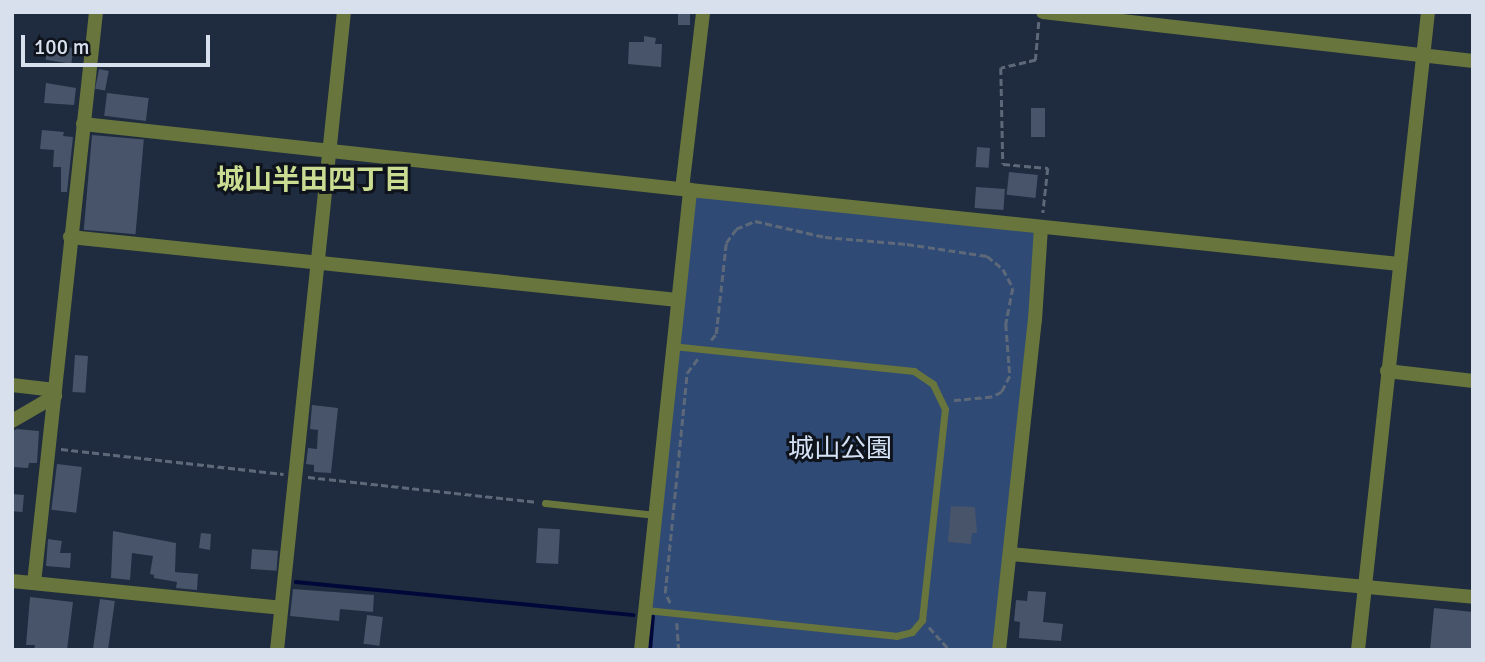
<!DOCTYPE html>
<meta charset="utf-8">
<style>
body{margin:0}
#map{position:relative;width:1485px;height:662px;overflow:hidden;background:#1f2b3e;font-family:Signika,"Noto Sans JP",sans-serif}
div>[style]{position:absolute}
[style*='--x']{left:calc(var(--x)*1px);top:calc(var(--y)*1px);width:calc(var(--w)*1px);rotate:calc(var(--a)*1deg)}
.green>*{inset:0;background:#2f4a75;transform-origin:0 0}
.stream>*{height:3.5px;margin:-1.75px;padding:0 1.75px;transform-origin:1.75px;border-radius:1.75px;background:#000839}
.building>*{inset:0;background:#47546a;transform-origin:0 0}
.path>*{height:2.5px;margin-top:-1.25px;transform-origin:0;background:repeating-linear-gradient(90deg,#5d6879 0 7px,transparent 0 10.5px)}
.service>*{height:7px;margin:-3.5px;padding:0 3.5px;transform-origin:3.5px;border-radius:3.5px;background:#68753c}
.minor>*{height:14px;margin:-7px;padding:0 7px;transform-origin:7px;border-radius:7px;background:#68753c}
.tertiary>*{height:14px;margin:-7px;padding:0 7px;transform-origin:7px;border-radius:7px;background:#68753c}
span{translate:-50% -50%;white-space:nowrap;text-align:center;line-height:1.15;-webkit-text-stroke:6px #0e131c;paint-order:stroke}
.park-label{font-size:26px;color:#d5e2f5}
.neighbourhood-label{font-size:28px;color:#cadc91;font-weight:700}
.frame{position:absolute;inset:0;border:14px solid #d8e0ed;pointer-events:none}
.scale{position:absolute;left:21px;top:35px;width:189px;height:32px;box-sizing:border-box;border:4px solid #d8e0ed;border-top:0;padding-left:9px;font-size:21px;line-height:24px;white-space:nowrap;color:#d8e0ed;-webkit-text-stroke:5px #0e131c;paint-order:stroke}
</style>
<div id="map">
<div class="green">
<div style="left:690px;top:190px;width:353px;height:463px;rotate:6deg"></div>
</div>
<div class="stream">
<div style="--x:296;--y:582;--w:339;--a:5.6"></div>
<div style="--x:650;--y:650;--w:33;--a:-85"></div>
</div>
<div class="building">
<div style="left:678px;top:12px;width:12px;height:13px"></div>
<div style="clip-path:polygon(644px 36px,656px 38px,655px 44px,662px 44px,661px 67px,628px 64px,629px 42px,644px 42px)"></div>
<div style="left:48px;top:44px;width:26px;height:16px;rotate:9deg"></div>
<div style="left:99px;top:69px;width:10px;height:20px;rotate:11deg"></div>
<div style="clip-path:polygon(46px 83px,76px 88px,74px 105px,44px 103px)"></div>
<div style="left:107px;top:93px;width:42px;height:23px;rotate:7deg"></div>
<div style="left:1031px;top:108px;width:14px;height:29px"></div>
<div style="clip-path:polygon(42px 130px,64px 132px,63px 136px,73px 137px,67px 192px,61px 192px,61px 167px,53px 167px,54px 150px,40px 149px)"></div>
<div style="left:92px;top:135px;width:52px;height:95px;rotate:5deg"></div>
<div style="left:977px;top:147px;width:13px;height:20px;rotate:4deg"></div>
<div style="left:1009px;top:172px;width:29px;height:23px;rotate:6deg"></div>
<div style="left:976px;top:187px;width:29px;height:21px;rotate:4deg"></div>
<div style="left:75px;top:355px;width:13px;height:37px;rotate:4deg"></div>
<div style="clip-path:polygon(312px 405px,338px 408px,331px 473px,314px 472px,314px 465px,306px 464px,308px 448px,317px 449px,318px 430px,310px 429px)"></div>
<div style="clip-path:polygon(17px 429px,39px 431px,37px 463px,29px 463px,28px 468px,12px 467px,12px 431px)"></div>
<div style="left:57px;top:464px;width:25px;height:46px;rotate:7deg"></div>
<div style="left:12px;top:494px;width:12px;height:17px;rotate:5deg"></div>
<div style="clip-path:polygon(951px 506px,975px 507px,977px 533px,972px 533px,971px 544px,948px 542px)"></div>
<div style="left:538px;top:528px;width:22px;height:35px;rotate:3deg"></div>
<div style="clip-path:polygon(113px 531px,176px 543px,175px 572px,198px 574px,197px 590px,176px 588px,177px 582px,154px 578px,154px 575px,150px 574px,153px 556px,132px 553px,130px 580px,111px 578px)"></div>
<div style="clip-path:polygon(201px 533px,211px 534px,210px 550px,199px 548px)"></div>
<div style="clip-path:polygon(48px 539px,62px 541px,60px 553px,71px 553px,70px 568px,46px 566px)"></div>
<div style="left:252px;top:549px;width:26px;height:20px;rotate:4deg"></div>
<div style="clip-path:polygon(293px 589px,374px 595px,373px 612px,340px 609px,339px 621px,290px 616px)"></div>
<div style="clip-path:polygon(1028px 591px,1046px 592px,1043px 622px,1063px 624px,1061px 641px,1019px 638px,1020px 622px,1014px 621px,1016px 600px,1027px 601px)"></div>
<div style="clip-path:polygon(30px 597px,73px 602px,67px 650px,34px 650px,35px 645px,26px 645px)"></div>
<div style="left:100px;top:599px;width:15px;height:51px;rotate:8deg"></div>
<div style="clip-path:polygon(1434px 608px,1473px 612px,1473px 650px,1430px 650px)"></div>
<div style="left:367px;top:615px;width:16px;height:29px;rotate:7deg"></div>
</div>
<div class="path">
<div style="--x:1039;--y:22;--w:38;--a:95"></div>
<div style="--x:1036;--y:60;--w:36;--a:167"></div>
<div style="--x:1001;--y:68;--w:96;--a:88.8"></div>
<div style="--x:1003;--y:164;--w:45;--a:5.1"></div>
<div style="--x:1048;--y:168;--w:45;--a:96.3"></div>
<div style="--x:711;--y:340;--w:8;--a:-50"></div>
<div style="--x:716;--y:334;--w:92;--a:-83.7"></div>
<div style="--x:726;--y:243;--w:17;--a:-54"></div>
<div style="--x:736;--y:229;--w:21;--a:-23"></div>
<div style="--x:755;--y:221;--w:72;--a:12.9"></div>
<div style="--x:825;--y:237;--w:82;--a:4.9"></div>
<div style="--x:907;--y:244;--w:81;--a:8.5"></div>
<div style="--x:987;--y:256;--w:21;--a:39"></div>
<div style="--x:1003;--y:269;--w:21;--a:62"></div>
<div style="--x:1013;--y:288;--w:37;--a:101"></div>
<div style="--x:1006;--y:324;--w:52;--a:85.6"></div>
<div style="--x:1010;--y:376;--w:18;--a:117"></div>
<div style="--x:1002;--y:392;--w:11;--a:153"></div>
<div style="--x:992;--y:397;--w:42;--a:174.6"></div>
<div style="--x:61;--y:449;--w:224;--a:6.4"></div>
<div style="--x:308;--y:477;--w:231;--a:6.2"></div>
<div style="--x:670;--y:603;--w:11;--a:-117"></div>
<div style="--x:665;--y:593;--w:221;--a:-84.3"></div>
<div style="--x:687;--y:373;--w:20;--a:-53"></div>
<div style="--x:677;--y:623;--w:27;--a:86"></div>
<div style="--x:929;--y:627;--w:31;--a:48"></div>
</div>
<div class="service">
<div style="--x:545;--y:503;--w:111;--a:6.2"></div>
<div style="--x:646;--y:610;--w:251;--a:5.9"></div>
<div style="--x:896;--y:636;--w:16;--a:-14"></div>
<div style="--x:912;--y:632;--w:16;--a:-50"></div>
<div style="--x:922;--y:620;--w:212;--a:-83.8"></div>
<div style="--x:945;--y:409;--w:28;--a:-116"></div>
<div style="--x:933;--y:384;--w:23;--a:-146"></div>
<div style="--x:914;--y:371;--w:242;--a:-174.1"></div>
</div>
<div class="minor">
<div style="--x:1043;--y:12;--w:433;--a:6.5"></div>
<div style="--x:83;--y:124;--w:611;--a:6.21"></div>
<div style="--x:682;--y:189;--w:178;--a:-83.2"></div>
<div style="--x:70;--y:237;--w:611;--a:5.92"></div>
<div style="--x:1387;--y:371;--w:87;--a:6.6"></div>
<div style="--x:12;--y:385;--w:43;--a:6.6"></div>
<div style="--x:12;--y:421;--w:50;--a:-30.2"></div>
<div style="--x:1011;--y:554;--w:464;--a:5.3"></div>
<div style="--x:12;--y:581;--w:270;--a:5.7"></div>
<div style="--x:34;--y:583;--w:574;--a:-83.8"></div>
<div style="--x:277;--y:650;--w:642;--a:-84.01"></div>
<div style="--x:999;--y:650;--w:332;--a:-83.8"></div>
<div style="--x:1035;--y:320;--w:93;--a:-86.3"></div>
<div style="--x:1358;--y:650;--w:642;--a:-83.74"></div>
</div>
<div class="tertiary">
<div style="--x:641;--y:650;--w:463;--a:-83.9"></div>
<div style="--x:690;--y:190;--w:713;--a:5.96"></div>
</div>
<div class="park-label">
<span style="left:840px;top:450px">城山公園</span>
</div>
<div class="neighbourhood-label">
<span style="left:314px;top:180px">城山半田四丁目</span>
</div>
<div class="frame"></div>
<div class="scale">100 m</div>
</div>
